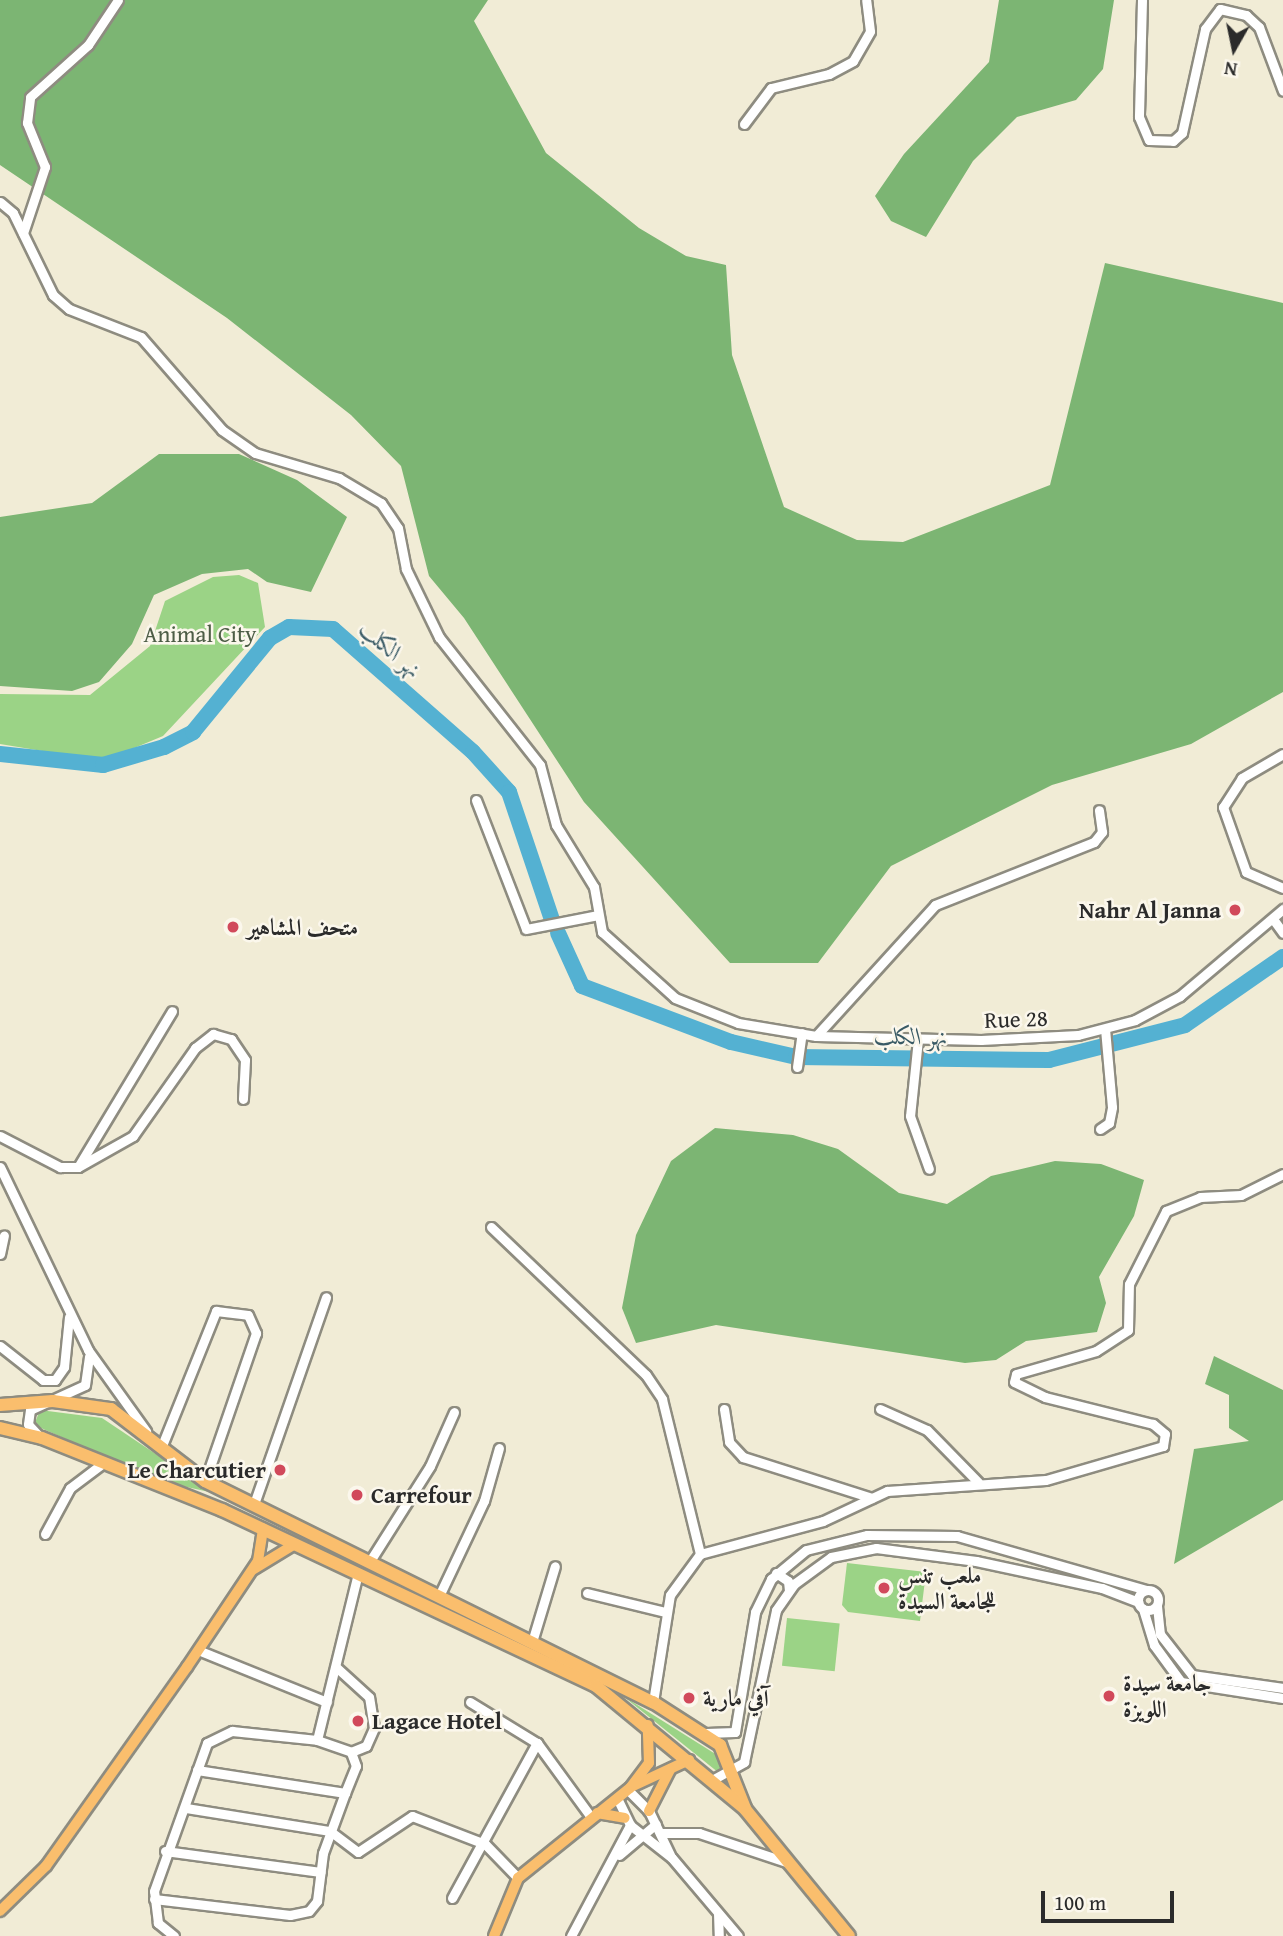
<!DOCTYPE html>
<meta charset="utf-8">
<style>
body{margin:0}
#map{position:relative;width:1283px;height:1936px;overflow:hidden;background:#f1ecd6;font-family:"Gentium Book Plus",Amiri,serif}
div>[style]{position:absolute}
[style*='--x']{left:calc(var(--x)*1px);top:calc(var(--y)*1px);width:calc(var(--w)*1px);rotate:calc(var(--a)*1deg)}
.green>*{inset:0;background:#9bd386;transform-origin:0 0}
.forest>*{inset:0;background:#7cb573}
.river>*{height:16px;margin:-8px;padding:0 8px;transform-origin:8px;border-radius:8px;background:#54b1d2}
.roads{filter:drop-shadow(2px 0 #8e8c80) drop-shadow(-2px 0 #8e8c80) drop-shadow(0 2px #8e8c80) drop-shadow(0 -2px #8e8c80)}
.minor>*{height:9px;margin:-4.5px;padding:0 4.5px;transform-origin:4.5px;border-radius:4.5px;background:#fff}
.minor>.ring{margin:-4.5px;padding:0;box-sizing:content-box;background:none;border:9px solid #fff;border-radius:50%}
.major>*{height:10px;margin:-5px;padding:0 5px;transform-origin:5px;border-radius:5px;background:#fabe6d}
.highway>*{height:12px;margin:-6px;padding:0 6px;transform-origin:6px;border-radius:6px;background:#fabe6d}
.dots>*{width:19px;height:19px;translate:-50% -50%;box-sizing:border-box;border:4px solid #fbf7ec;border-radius:50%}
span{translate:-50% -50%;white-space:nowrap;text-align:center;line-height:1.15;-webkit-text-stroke:5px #fbf7ec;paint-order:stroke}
.park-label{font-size:23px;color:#4d5d46}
.poi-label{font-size:23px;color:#2b2b2b;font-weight:700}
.right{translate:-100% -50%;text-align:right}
.left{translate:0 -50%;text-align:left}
.street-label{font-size:23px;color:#2b2b2b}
.water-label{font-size:24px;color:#395a65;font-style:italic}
.north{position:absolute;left:1199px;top:14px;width:70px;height:70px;-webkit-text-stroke:5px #fbf7ec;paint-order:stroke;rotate:189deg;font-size:19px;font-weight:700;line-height:28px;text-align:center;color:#2b2b2b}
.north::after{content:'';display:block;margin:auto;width:24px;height:32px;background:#2b2b2b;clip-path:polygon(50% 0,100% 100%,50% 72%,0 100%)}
.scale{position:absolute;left:1041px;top:1891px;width:133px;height:32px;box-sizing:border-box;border:4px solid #2b2b2b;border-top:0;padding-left:9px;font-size:21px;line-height:24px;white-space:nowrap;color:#2b2b2b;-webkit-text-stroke:5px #fbf7ec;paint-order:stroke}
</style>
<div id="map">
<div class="green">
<div style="clip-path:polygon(239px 575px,258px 583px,265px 627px,163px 736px,103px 761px,0 744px,0 694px,90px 695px,150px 646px,165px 601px,213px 577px)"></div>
<div style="clip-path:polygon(40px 1410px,102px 1418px,214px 1493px,164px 1482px,34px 1425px)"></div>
<div style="clip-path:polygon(847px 1563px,926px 1572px,920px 1621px,848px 1612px,842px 1605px)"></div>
<div style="left:787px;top:1618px;width:53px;height:48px;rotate:6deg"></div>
<div style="clip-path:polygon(623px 1696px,717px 1755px,723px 1772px,719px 1773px)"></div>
</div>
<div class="forest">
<div style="clip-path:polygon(0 0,488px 0,474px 21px,546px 153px,639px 228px,686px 256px,726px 265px,732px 355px,784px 507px,857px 540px,903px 542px,1050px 485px,1105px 263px,1283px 303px,1283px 692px,1191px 744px,1052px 785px,891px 866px,818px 963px,730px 963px,584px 802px,464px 618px,429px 576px,401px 466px,351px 415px,227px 318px,0 165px)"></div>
<div style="clip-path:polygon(999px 0,1114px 0,1103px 69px,1076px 100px,1017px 117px,973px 161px,926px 237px,891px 221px,875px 196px,904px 154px,989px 62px)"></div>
<div style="clip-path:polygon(159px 454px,239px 454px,297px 480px,347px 517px,311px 592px,267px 582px,248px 569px,202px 574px,154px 595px,132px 644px,99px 682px,72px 691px,0 686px,0 517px,92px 503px)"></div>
<div style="clip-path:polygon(715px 1128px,793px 1135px,838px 1149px,899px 1193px,947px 1204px,991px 1176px,1055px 1161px,1101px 1164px,1144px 1180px,1134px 1216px,1099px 1277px,1106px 1303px,1097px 1332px,1026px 1341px,996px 1360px,965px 1363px,716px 1325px,636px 1343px,622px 1308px,636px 1235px,671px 1161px)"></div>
<div style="clip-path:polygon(1214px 1356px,1283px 1390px,1283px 1500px,1174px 1564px,1194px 1449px,1249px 1441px,1229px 1428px,1229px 1395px,1205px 1384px)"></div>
</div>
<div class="river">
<div style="--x:0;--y:754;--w:104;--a:6.1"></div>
<div style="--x:103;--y:765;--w:64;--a:-16.4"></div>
<div style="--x:164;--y:747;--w:33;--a:-27"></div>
<div style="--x:193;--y:732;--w:122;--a:-50.7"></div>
<div style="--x:270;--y:638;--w:22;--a:-30"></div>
<div style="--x:289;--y:627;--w:44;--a:2.6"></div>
<div style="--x:333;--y:629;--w:186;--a:41.3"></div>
<div style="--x:473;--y:752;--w:54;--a:48"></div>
<div style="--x:509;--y:792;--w:135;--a:71.4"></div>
<div style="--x:558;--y:933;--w:58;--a:65.6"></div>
<div style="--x:582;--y:986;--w:159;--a:20.6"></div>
<div style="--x:731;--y:1042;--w:67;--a:13"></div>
<div style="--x:796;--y:1057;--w:253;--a:0.7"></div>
<div style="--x:1049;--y:1060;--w:140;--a:-14.4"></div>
<div style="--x:1185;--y:1025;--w:119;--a:-34.8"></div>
</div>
<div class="roads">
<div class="minor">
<div style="--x:1142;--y:0;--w:117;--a:91.5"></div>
<div style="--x:1139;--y:117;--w:25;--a:67"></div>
<div style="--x:1149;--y:140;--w:24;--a:2"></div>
<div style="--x:1173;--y:141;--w:12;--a:-42"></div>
<div style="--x:1182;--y:133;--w:107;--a:-77.5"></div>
<div style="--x:1205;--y:29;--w:25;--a:-53"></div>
<div style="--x:1220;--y:9;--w:27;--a:13"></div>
<div style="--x:1246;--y:15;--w:18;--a:43"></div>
<div style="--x:1259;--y:27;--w:68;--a:69.4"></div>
<div style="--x:744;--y:124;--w:45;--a:-53.1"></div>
<div style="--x:771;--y:88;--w:60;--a:-13.6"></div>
<div style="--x:829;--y:74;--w:27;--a:-28"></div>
<div style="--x:853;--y:61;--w:34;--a:-60"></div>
<div style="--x:870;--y:31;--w:31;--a:-97"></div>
<div style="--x:0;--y:202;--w:17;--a:40"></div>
<div style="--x:13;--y:213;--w:91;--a:64"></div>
<div style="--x:53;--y:295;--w:21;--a:41"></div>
<div style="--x:69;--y:309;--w:77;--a:21.3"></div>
<div style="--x:141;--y:337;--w:123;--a:48.9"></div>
<div style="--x:222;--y:430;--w:40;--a:34.9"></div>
<div style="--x:255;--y:453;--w:88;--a:16.6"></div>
<div style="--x:339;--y:478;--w:49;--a:30.8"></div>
<div style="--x:381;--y:503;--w:30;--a:56"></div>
<div style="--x:398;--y:528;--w:42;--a:79"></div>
<div style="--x:406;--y:569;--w:76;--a:64.1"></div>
<div style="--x:439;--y:637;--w:163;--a:51.7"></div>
<div style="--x:540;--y:765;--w:62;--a:75.1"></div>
<div style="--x:556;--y:825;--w:73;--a:58.5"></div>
<div style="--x:594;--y:887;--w:46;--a:79.9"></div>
<div style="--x:602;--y:932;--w:98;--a:42.1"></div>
<div style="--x:675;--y:998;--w:68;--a:21.6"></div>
<div style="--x:738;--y:1023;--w:79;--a:9.5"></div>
<div style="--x:816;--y:1036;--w:165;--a:1.4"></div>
<div style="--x:981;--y:1040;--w:97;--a:-3"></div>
<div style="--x:1078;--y:1035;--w:59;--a:-14.7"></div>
<div style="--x:1135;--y:1020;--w:51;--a:-28.1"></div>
<div style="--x:1180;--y:996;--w:135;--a:-40.2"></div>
<div style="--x:23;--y:233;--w:70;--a:-71.6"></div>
<div style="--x:45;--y:167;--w:48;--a:-112.2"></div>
<div style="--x:27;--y:123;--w:26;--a:-83"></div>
<div style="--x:30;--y:97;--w:78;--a:-41.9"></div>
<div style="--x:88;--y:45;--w:54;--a:-56.3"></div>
<div style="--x:1283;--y:754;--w:48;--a:149.7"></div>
<div style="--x:1242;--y:778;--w:35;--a:123"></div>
<div style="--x:1223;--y:807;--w:69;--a:70.5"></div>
<div style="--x:1246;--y:872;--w:40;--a:23.4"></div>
<div style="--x:476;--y:800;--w:138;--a:68.8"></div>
<div style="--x:526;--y:929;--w:73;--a:-11"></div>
<div style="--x:1273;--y:919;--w:17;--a:54"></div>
<div style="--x:816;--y:1036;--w:177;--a:-47.7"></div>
<div style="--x:935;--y:905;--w:171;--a:-21.6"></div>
<div style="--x:1094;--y:842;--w:13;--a:-51"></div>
<div style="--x:1102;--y:832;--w:22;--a:-98"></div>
<div style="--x:918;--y:1039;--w:77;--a:95.9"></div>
<div style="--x:910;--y:1116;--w:56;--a:70.3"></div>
<div style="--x:797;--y:1067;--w:34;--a:-82"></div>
<div style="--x:1100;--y:1129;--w:11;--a:-34"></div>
<div style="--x:1109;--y:1123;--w:16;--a:-79"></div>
<div style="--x:1112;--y:1107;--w:78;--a:-95.1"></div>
<div style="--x:0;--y:1136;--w:68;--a:27.3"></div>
<div style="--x:60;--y:1167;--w:18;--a:0"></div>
<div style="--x:78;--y:1167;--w:63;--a:-29.4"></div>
<div style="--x:133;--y:1136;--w:108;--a:-54.8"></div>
<div style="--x:195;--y:1048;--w:23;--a:-38"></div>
<div style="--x:213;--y:1034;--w:19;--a:16"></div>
<div style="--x:231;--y:1039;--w:25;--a:56"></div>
<div style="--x:245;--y:1060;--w:39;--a:93"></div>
<div style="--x:0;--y:1167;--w:203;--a:64.3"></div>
<div style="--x:88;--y:1350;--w:100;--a:54.4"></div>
<div style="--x:78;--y:1167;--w:182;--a:-58.9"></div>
<div style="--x:491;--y:1227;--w:214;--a:43.7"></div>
<div style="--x:646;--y:1375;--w:29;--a:56"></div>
<div style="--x:662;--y:1399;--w:160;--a:76.2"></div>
<div style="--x:0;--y:1254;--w:19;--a:-78"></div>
<div style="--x:0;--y:1346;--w:55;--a:38.3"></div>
<div style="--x:43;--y:1380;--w:12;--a:0"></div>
<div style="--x:55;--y:1380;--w:16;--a:-55"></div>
<div style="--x:64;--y:1367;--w:50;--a:-84.3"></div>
<div style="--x:724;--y:1409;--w:33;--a:81"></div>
<div style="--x:729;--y:1442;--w:21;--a:47"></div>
<div style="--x:743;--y:1457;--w:135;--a:17.6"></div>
<div style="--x:880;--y:1409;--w:51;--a:24.1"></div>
<div style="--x:927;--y:1430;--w:73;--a:45.6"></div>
<div style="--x:39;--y:1436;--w:16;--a:-133"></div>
<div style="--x:28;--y:1424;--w:14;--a:-82"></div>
<div style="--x:30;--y:1410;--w:60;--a:-24.4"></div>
<div style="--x:85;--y:1385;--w:29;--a:-82"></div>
<div style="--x:161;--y:1448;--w:148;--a:-68.1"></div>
<div style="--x:216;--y:1311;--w:32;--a:7"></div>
<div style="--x:248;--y:1315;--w:20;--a:66"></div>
<div style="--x:256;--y:1333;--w:157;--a:109"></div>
<div style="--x:254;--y:1504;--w:219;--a:-70.8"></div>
<div style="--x:45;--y:1534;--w:52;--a:-61.5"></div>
<div style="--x:70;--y:1488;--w:40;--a:-37"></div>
<div style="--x:370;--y:1561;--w:112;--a:-57.7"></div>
<div style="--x:430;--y:1466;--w:59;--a:-66"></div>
<div style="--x:776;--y:1573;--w:14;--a:34"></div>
<div style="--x:788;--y:1581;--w:9;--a:84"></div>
<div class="ring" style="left:1138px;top:1590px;width:11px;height:11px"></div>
<div style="--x:587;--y:1593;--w:80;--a:13.7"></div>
<div style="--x:439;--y:1596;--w:105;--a:-64.7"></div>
<div style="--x:484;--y:1501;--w:55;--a:-74.2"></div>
<div style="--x:1157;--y:1606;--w:28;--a:84"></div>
<div style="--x:1160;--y:1634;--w:52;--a:52"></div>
<div style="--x:1192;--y:1675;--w:92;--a:8.1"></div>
<div style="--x:1143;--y:1609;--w:38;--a:73"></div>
<div style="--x:1154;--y:1645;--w:46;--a:53.9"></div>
<div style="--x:1181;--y:1682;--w:103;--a:8.9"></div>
<div style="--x:532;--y:1642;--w:79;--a:-73.2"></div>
<div style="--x:198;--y:1650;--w:139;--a:22"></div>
<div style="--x:470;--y:1702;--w:79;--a:31.5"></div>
<div style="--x:653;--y:1702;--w:108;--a:-81"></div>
<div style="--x:670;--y:1595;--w:51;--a:-53.8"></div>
<div style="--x:700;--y:1554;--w:127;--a:-15"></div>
<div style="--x:823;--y:1521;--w:71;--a:-25.1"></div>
<div style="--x:887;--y:1491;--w:159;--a:-4"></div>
<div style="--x:1046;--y:1480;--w:122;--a:-16.2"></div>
<div style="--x:1163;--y:1446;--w:12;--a:-81"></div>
<div style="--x:1165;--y:1434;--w:16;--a:-140"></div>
<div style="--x:1153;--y:1424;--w:111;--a:-166"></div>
<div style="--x:1045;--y:1397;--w:34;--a:-154"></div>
<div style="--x:1014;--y:1382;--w:8;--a:-76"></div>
<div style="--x:1016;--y:1374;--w:83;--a:-16"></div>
<div style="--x:1096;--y:1351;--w:38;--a:-33"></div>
<div style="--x:1128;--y:1330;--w:46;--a:-88.8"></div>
<div style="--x:1129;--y:1284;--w:82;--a:-63.1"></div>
<div style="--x:1166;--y:1211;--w:37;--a:-22"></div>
<div style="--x:1200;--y:1197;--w:41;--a:-2.8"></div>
<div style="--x:1241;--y:1195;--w:47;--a:-26.6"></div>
<div style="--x:706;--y:1733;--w:29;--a:-2"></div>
<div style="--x:735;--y:1732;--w:122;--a:-80.5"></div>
<div style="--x:755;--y:1612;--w:37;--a:-64"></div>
<div style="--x:771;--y:1579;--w:45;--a:-39.6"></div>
<div style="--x:806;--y:1550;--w:63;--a:-13.8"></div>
<div style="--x:867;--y:1535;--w:90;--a:0.6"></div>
<div style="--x:957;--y:1536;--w:197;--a:15.9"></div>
<div style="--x:317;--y:1740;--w:36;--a:19"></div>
<div style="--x:351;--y:1752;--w:16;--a:-22"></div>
<div style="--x:366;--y:1746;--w:20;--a:-66"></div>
<div style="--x:374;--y:1728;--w:31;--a:-99"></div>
<div style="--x:369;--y:1697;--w:45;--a:-137.7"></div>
<div style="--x:197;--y:1770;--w:150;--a:8.8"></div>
<div style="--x:345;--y:1793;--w:29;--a:-68"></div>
<div style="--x:356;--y:1766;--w:15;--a:-110"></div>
<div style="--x:712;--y:1780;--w:37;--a:-29"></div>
<div style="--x:744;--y:1762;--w:155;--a:-78.1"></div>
<div style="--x:776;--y:1610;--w:32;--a:-55"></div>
<div style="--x:794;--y:1584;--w:46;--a:-36.1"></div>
<div style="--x:831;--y:1557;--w:46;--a:-11.3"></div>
<div style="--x:876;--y:1548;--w:101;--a:7.4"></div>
<div style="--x:976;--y:1561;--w:129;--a:12.1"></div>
<div style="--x:1102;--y:1588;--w:39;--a:21"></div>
<div style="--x:628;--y:1790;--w:30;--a:45"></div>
<div style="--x:649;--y:1811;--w:51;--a:64.4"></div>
<div style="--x:617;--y:1798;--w:30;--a:64"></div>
<div style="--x:630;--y:1825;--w:53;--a:38.2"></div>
<div style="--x:672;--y:1858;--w:102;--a:49.8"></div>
<div style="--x:186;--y:1808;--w:146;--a:9.1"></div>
<div style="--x:330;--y:1831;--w:35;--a:37"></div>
<div style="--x:358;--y:1852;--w:65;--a:-33.7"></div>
<div style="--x:412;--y:1816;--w:78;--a:21"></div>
<div style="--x:485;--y:1844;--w:47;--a:45.9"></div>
<div style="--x:660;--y:1833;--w:39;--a:0"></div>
<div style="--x:699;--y:1833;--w:95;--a:18.4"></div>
<div style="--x:165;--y:1851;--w:157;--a:7.7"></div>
<div style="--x:619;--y:1855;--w:48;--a:-40"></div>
<div style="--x:452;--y:1898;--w:177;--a:-61.3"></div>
<div style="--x:537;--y:1743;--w:92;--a:53.9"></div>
<div style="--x:154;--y:1899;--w:137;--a:6.7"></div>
<div style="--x:290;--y:1915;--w:19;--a:-12"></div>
<div style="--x:309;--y:1911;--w:13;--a:-51"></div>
<div style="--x:317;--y:1901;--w:48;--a:-82.9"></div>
<div style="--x:323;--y:1853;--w:64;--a:-69.9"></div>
<div style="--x:718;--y:1913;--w:23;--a:88"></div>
<div style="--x:174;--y:1936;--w:21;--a:-141"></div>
<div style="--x:158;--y:1923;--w:32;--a:-97"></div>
<div style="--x:154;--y:1891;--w:157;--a:-70.3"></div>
<div style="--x:207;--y:1743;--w:28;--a:-26"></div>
<div style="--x:232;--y:1731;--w:85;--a:6"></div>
<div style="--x:317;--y:1740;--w:172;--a:-76.2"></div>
<div style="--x:571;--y:1936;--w:126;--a:-62"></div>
</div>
<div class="major">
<div style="--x:254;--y:1569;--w:48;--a:-31.4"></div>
<div style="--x:633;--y:1786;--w:62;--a:-24.9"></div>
<div style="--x:649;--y:1811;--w:46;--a:-62.9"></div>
<div style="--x:597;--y:1813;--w:28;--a:10"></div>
<div style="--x:0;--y:1911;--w:64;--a:-44.4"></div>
<div style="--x:46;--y:1866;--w:244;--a:-54.7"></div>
<div style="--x:187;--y:1667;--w:128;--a:-56.2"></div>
<div style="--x:258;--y:1561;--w:33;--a:-81"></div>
<div style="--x:494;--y:1936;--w:63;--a:-67.5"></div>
<div style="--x:518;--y:1878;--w:144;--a:-38.8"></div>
<div style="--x:630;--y:1788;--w:31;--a:-53"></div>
<div style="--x:649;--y:1763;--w:38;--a:-92"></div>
</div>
<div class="highway">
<div style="--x:0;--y:1405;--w:53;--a:-4.3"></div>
<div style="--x:53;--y:1401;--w:59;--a:7.9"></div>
<div style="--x:111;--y:1409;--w:118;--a:37.5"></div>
<div style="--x:205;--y:1481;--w:500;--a:26.3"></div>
<div style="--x:653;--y:1702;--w:80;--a:32.7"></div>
<div style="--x:720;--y:1745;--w:68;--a:68.4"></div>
<div style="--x:0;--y:1428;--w:43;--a:13.4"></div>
<div style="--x:42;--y:1438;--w:194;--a:21.8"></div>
<div style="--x:222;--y:1510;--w:413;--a:25.2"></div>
<div style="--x:596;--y:1686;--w:193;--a:39.5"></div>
<div style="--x:745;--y:1809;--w:164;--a:50.7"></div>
</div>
</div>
<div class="dots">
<div style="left:1235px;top:910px;background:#d1495b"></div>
<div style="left:233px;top:927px;background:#d1495b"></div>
<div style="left:280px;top:1470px;background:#d1495b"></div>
<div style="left:357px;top:1495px;background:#d1495b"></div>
<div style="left:884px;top:1588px;background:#d1495b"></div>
<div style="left:1109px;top:1696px;background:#d1495b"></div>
<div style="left:689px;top:1698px;background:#d1495b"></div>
<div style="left:358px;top:1721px;background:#d1495b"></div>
</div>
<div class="park-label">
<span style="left:200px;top:634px">Animal City</span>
</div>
<div class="poi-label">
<span class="right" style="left:1221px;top:910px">Nahr Al Janna</span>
<span class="left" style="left:247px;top:927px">متحف المشاهير</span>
<span class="right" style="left:266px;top:1470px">Le Charcutier</span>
<span class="left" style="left:371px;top:1495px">Carrefour</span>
<span class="left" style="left:898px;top:1588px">ملعب تنس<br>للجامعة السيدة</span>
<span class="left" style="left:1123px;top:1696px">جامعة سيدة<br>اللويزة</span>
<span class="left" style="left:703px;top:1698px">آفي مارية</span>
<span class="left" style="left:372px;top:1721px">Lagace Hotel</span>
</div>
<div class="street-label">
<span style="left:1016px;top:1019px;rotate:-2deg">Rue 28</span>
</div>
<div class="water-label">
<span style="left:391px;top:649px;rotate:41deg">نهر الكلب</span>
<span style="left:911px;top:1036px;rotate:1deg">نهر الكلب</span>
</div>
<div class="north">N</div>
<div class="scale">100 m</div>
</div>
